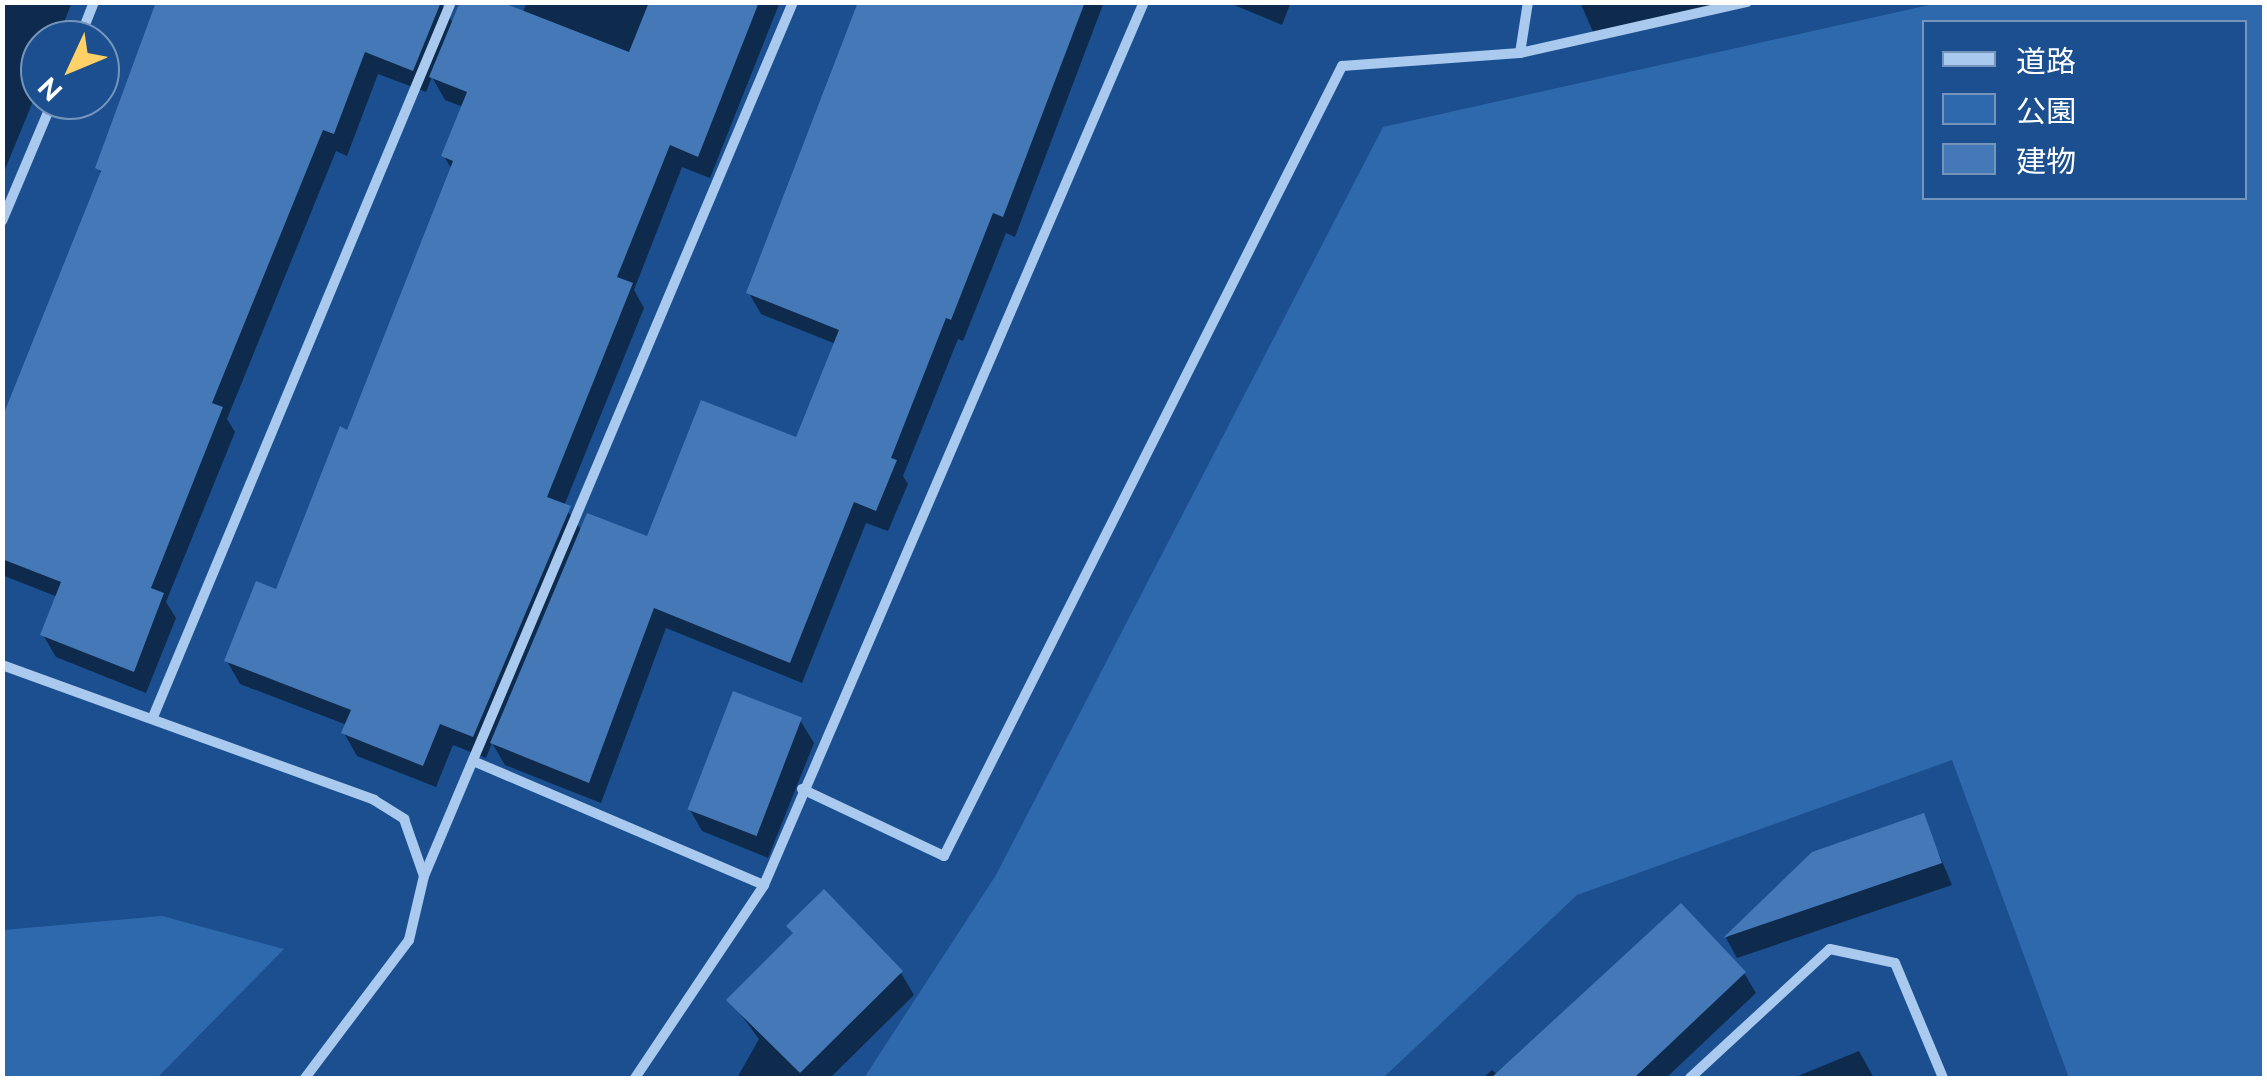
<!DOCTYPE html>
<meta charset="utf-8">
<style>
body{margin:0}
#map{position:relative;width:2267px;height:1081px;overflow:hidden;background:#1b4f8f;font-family:Ubuntu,"Noto Sans JP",sans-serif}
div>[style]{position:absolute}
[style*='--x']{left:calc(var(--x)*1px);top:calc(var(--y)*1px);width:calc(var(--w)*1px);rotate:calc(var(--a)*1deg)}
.green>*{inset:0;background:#2e69ad}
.shadow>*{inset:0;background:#0007}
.building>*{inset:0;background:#4478b7;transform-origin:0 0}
.minor>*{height:10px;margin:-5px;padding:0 5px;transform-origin:5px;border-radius:5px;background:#a9c9ee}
span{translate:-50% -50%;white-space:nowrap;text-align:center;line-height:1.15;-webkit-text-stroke:8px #1b4f8f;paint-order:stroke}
.frame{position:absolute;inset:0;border:5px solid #fff;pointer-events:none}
.legend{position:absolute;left:1922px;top:20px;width:325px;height:180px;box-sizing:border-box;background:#1b4f8f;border:2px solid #7695bc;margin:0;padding:12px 18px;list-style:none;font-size:30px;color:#fff}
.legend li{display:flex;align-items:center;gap:20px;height:50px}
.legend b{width:50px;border:2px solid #7695bc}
.north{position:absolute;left:20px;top:20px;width:100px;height:100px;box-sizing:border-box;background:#1b4f8f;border:2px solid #7695bc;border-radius:50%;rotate:226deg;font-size:28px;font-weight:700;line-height:40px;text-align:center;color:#fff}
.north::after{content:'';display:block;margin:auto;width:35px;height:45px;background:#ffd166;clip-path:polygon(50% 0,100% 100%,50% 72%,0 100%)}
</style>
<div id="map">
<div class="green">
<div style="clip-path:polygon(evenodd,1938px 3px,2264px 3px,2264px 1078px,2069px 1078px,1952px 760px,1577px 895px,1383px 1078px,864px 1078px,996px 875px,1383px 127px,1938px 3px,1924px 22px,2244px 22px,2244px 198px,1924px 198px,1924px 22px)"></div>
<div style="clip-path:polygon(162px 916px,284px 949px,157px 1078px,3px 1078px,3px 930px)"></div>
</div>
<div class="shadow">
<div style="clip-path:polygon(2px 2px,72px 2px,57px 40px,40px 40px,40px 84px,2px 177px)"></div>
<div style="clip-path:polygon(440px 2px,454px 25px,522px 14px,527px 2px,780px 2px,710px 178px,682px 167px,634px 290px,644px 308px,564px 506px,582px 531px,648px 540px,797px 441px,836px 344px,761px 314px,749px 293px,860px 2px,1104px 2px,1015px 237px,1006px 233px,963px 341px,958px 339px,903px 476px,908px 484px,888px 531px,866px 523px,802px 683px,666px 628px,601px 803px,505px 765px,492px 743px,486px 758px,453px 745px,436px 787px,357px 756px,344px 733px,347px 725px,240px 684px,227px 661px,277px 592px,349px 433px,452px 170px,444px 156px,463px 107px,445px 100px,432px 77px,426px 92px,378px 74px,347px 156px,336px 151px,227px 419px,235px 432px,166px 602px,176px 618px,146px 693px,56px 657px,43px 635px,58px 597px,2px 575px,2px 427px,102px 176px,98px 168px)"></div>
<div style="clip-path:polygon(1227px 2px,1291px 2px,1282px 25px)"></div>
<div style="clip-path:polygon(1580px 2px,1727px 2px,1594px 34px)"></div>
<div style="clip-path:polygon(800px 720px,814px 743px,768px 858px,702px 831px,689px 808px)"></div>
<div style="clip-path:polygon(1923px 816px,1952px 885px,1737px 958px,1726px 938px,1813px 854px)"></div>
<div style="clip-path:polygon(789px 926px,901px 973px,914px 995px,830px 1078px,737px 1078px,759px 1039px,730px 1000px,794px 935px)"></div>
<div style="clip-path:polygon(1744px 973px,1756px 993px,1666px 1078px,1483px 1078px,1492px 1070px,1498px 1075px)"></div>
<div style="clip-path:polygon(1859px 1051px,1874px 1078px,1793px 1078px)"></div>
</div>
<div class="building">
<div style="clip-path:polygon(156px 2px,441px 2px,413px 71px,365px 52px,334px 134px,323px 130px,212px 403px,223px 407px,151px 588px,164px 593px,134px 672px,40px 635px,61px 582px,2px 559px,2px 418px,101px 171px,95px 168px)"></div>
<div style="clip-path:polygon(460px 2px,501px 2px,629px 52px,649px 2px,759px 2px,698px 157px,670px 145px,617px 277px,633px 283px,547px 497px,571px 506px,473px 737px,440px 724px,423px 766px,341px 733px,351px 710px,224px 661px,256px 581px,276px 589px,340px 426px,347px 430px,453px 161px,441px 156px,467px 92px,429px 77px)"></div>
<div style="clip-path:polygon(858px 2px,1085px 2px,1003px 217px,993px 213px,951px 320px,946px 318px,891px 458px,897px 460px,876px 511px,854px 502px,790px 663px,654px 608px,589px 783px,490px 743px,587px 513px,647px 536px,701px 400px,796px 437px,839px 330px,746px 293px)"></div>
<div style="left:733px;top:691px;width:74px;height:127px;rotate:21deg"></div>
<div style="clip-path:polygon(1924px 813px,1942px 863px,1723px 938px,1812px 852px)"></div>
<div style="clip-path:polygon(824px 889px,903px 971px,800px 1073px,726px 1000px,793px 933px,786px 926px)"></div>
<div style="clip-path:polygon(1681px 903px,1746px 972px,1634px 1078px,1491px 1078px)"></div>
</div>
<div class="minor">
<div style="--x:79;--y:40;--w:41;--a:-68.5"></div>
<div style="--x:1520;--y:53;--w:52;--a:-81.1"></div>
<div style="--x:2;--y:221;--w:131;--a:-67.1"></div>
<div style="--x:2;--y:665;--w:396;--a:19.9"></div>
<div style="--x:374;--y:800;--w:36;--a:32"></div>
<div style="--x:404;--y:819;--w:60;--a:70.7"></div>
<div style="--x:424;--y:876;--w:66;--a:103.2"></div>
<div style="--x:409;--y:940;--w:173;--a:127"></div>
<div style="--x:153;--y:717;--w:775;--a:-67.37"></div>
<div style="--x:473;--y:761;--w:316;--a:23.1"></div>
<div style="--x:802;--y:789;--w:157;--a:25.3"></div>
<div style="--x:944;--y:856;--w:885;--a:-63.26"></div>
<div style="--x:1342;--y:66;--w:178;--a:-4.2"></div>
<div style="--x:1520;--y:53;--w:233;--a:-12.7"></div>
<div style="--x:424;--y:876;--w:949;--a:-67.11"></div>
<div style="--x:635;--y:1078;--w:232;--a:-56.2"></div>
<div style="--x:764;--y:885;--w:961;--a:-66.72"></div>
<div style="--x:1690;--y:1078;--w:190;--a:-42.7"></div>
<div style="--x:1830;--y:949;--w:66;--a:12.2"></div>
<div style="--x:1895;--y:963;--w:125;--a:67.3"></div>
</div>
<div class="frame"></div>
<ul class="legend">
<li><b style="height:12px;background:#a9c9ee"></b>道路</li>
<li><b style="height:28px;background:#2e69ad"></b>公園</li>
<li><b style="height:28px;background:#4478b7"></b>建物</li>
</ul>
<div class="north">N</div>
</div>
